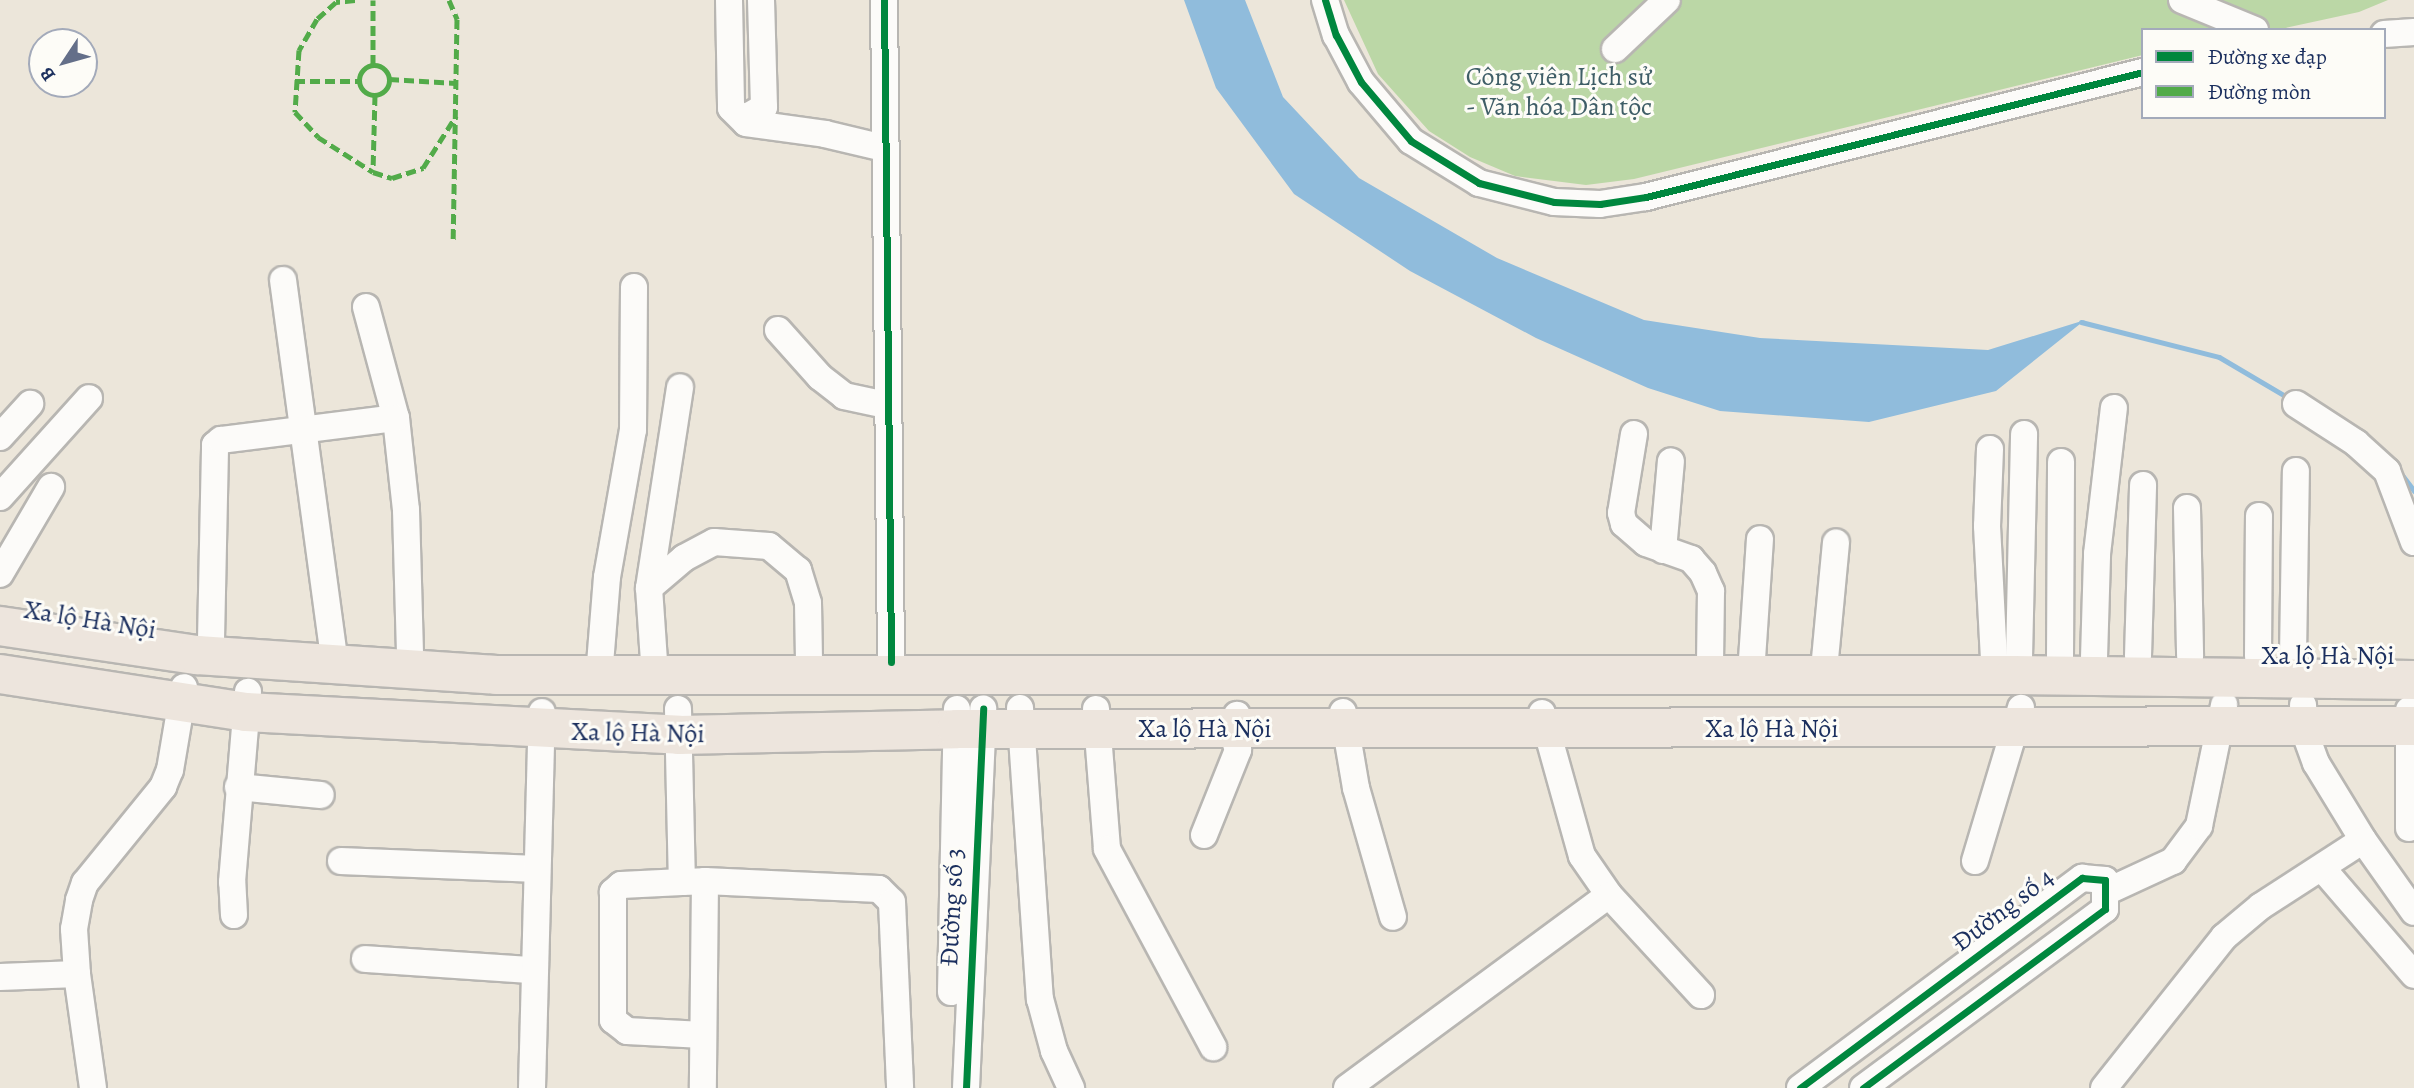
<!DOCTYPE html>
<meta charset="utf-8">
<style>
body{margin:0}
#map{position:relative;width:2414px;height:1088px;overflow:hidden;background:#ece6da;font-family:Alegreya,serif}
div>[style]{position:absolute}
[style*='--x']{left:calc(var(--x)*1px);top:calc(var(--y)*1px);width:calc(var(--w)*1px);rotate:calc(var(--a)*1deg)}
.green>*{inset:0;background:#bbd7a6}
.water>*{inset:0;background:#90bcdc}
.stream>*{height:5px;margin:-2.5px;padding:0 2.5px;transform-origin:2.5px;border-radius:2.5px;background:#90bcdc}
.roads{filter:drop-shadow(2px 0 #b8b6b2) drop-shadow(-2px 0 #b8b6b2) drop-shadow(0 2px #b8b6b2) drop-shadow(0 -2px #b8b6b2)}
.minor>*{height:26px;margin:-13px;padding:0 13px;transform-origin:13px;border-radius:13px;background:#fcfbf9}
.highway>*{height:38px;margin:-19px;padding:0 19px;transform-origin:19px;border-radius:19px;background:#ede5dd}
.quiet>*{height:5px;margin-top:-2.5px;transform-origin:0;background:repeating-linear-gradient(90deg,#52ab49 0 10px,transparent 0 15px)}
.quiet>.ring{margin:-2.5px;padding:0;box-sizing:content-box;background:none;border:5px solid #52ab49;border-radius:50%}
.cycleway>*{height:7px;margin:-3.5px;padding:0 3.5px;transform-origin:3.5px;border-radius:3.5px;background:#00873e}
span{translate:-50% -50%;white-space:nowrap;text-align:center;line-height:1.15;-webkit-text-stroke:6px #fdfcf7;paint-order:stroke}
.park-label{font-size:26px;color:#3f5e67}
.street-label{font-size:26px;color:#1b2f5e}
.legend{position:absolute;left:2141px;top:28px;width:245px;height:91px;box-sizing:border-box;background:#fdfcf7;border:2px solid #a3aaba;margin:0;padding:9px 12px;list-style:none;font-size:21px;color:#1b2f5e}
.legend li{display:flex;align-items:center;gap:14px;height:35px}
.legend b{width:35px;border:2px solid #a3aaba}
.north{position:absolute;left:28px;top:28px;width:70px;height:70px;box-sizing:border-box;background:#fdfcf7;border:2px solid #a3aaba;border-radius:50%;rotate:234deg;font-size:19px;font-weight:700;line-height:28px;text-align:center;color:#1b2f5e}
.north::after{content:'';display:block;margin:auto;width:24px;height:32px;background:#646f89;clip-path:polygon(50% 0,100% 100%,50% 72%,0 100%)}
</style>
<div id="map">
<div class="green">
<div style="clip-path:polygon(1344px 0,2388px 0,2359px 12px,2276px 30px,2143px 30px,2143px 55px,1634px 179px,1586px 185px,1515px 176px,1470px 157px,1429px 131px,1378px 74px)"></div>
</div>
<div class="water">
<div style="clip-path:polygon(1184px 0,1245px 0,1283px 97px,1359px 178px,1497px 258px,1644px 320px,1760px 338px,1988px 350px,2085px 320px,1996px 391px,1869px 422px,1720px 411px,1648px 388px,1536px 338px,1410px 271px,1294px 194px,1216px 88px)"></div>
</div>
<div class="stream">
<div style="--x:2081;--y:322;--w:142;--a:14.2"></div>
<div style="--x:2219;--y:357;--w:85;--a:30.5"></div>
<div style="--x:2399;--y:471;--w:25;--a:53"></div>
</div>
<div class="roads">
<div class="minor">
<div style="--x:729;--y:0;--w:108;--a:88.9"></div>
<div style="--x:731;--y:108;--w:21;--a:45"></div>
<div style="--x:746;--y:123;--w:80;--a:7.9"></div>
<div style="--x:825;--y:134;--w:61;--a:13.3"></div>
<div style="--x:884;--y:0;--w:662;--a:89.39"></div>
<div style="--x:1325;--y:0;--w:37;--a:73"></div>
<div style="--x:1336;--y:35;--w:53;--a:62"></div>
<div style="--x:1361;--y:82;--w:77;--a:49.7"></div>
<div style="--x:1411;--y:141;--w:80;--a:31.7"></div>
<div style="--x:1479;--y:183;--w:77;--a:14.2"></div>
<div style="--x:1554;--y:202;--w:46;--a:2.5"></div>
<div style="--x:1600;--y:204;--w:47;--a:-8.7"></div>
<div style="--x:1646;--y:197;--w:512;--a:-14.12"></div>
<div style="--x:2182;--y:0;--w:79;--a:22.3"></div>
<div style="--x:2384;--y:34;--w:30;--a:-4"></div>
<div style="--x:1615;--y:49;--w:71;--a:-43.3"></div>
<div style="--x:745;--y:118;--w:22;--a:-30"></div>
<div style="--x:764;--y:107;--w:107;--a:-91.6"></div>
<div style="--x:283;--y:280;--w:375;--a:82.3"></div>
<div style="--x:366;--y:307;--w:115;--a:74.9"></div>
<div style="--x:396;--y:418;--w:93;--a:83.8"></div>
<div style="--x:406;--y:510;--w:144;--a:88.4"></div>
<div style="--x:778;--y:330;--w:63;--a:48.2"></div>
<div style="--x:820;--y:377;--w:31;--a:38"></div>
<div style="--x:844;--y:396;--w:43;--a:12.1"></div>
<div style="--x:2296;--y:404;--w:72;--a:33"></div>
<div style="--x:2356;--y:443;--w:42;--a:42.1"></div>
<div style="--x:2387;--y:471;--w:76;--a:69.2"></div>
<div style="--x:1634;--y:434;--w:80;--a:99.3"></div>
<div style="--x:1621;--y:513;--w:11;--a:75"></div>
<div style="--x:1624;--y:524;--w:29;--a:41"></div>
<div style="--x:1646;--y:543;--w:48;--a:19.6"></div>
<div style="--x:1691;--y:559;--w:18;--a:49"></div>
<div style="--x:1703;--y:573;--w:20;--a:66"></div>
<div style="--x:1711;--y:591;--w:68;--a:90.8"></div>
<div style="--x:0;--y:437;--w:45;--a:-47.7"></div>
<div style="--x:1990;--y:449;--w:77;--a:92.2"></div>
<div style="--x:1987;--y:526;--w:132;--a:87"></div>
<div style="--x:0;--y:497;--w:133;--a:-48"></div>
<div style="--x:2187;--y:508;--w:148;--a:88.8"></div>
<div style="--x:1663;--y:550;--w:89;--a:-84.9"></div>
<div style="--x:0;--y:574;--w:101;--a:-59.6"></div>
<div style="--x:649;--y:588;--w:203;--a:-81.2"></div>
<div style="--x:211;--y:640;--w:195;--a:-88.8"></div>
<div style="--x:215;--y:445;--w:8;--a:-40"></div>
<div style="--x:221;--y:440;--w:176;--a:-7.2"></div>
<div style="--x:2138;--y:656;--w:171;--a:-88.3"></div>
<div style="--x:2258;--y:656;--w:140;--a:-89.6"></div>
<div style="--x:2293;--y:656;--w:185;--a:-89.1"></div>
<div style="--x:2019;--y:658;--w:224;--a:-88.7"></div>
<div style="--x:2094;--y:658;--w:104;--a:-88.3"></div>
<div style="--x:2097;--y:554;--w:147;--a:-83.4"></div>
<div style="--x:1752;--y:659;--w:120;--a:-86.2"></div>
<div style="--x:1825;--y:659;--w:117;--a:-84.6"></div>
<div style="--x:2060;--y:659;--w:197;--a:-89.7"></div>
<div style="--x:600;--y:664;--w:87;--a:-85.4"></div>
<div style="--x:607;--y:577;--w:149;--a:-80"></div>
<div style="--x:633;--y:430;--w:143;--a:-89.6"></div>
<div style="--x:655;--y:676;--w:88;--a:-93.9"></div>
<div style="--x:649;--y:588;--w:46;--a:-40.6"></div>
<div style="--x:684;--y:558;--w:34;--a:-28"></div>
<div style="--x:714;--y:542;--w:55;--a:4.2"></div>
<div style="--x:769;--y:546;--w:38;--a:40"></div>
<div style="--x:798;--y:570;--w:34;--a:73"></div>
<div style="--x:808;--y:603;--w:59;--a:89"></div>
<div style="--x:2303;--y:705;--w:28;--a:86"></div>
<div style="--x:2305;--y:733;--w:32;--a:70"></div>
<div style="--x:2316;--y:763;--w:90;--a:58.6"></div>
<div style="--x:2363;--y:840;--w:88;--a:54.7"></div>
<div style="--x:1020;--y:708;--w:292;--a:86.1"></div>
<div style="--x:1040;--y:999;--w:54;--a:74.9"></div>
<div style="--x:1054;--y:1051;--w:41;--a:65.3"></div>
<div style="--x:678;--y:709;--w:173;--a:88.7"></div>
<div style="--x:682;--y:882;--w:23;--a:-2"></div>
<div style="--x:705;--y:881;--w:207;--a:90.6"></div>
<div style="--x:1096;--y:709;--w:140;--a:85.5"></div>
<div style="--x:1107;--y:849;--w:225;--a:61.8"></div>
<div style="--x:2409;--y:710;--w:118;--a:90"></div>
<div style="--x:1343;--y:712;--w:77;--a:80.3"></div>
<div style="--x:1356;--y:788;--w:134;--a:74"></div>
<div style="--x:1542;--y:713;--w:148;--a:74.4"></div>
<div style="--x:1582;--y:856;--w:47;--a:55.3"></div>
<div style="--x:1609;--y:895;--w:136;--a:47.4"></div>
<div style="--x:238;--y:787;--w:83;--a:5.5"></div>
<div style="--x:1204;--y:835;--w:92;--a:-68.2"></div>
<div style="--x:1238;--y:750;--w:20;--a:-108"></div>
<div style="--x:1232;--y:731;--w:17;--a:-73"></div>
<div style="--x:341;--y:861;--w:196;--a:2.3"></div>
<div style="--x:1975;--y:861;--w:160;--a:-73.3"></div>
<div style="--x:2322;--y:868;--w:141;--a:49.3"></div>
<div style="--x:705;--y:881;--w:174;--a:2.6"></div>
<div style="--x:879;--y:889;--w:18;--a:45"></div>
<div style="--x:892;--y:902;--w:186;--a:87.5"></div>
<div style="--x:682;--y:882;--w:61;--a:177.2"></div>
<div style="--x:621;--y:885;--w:11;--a:139"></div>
<div style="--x:613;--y:892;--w:128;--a:90"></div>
<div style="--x:613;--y:1020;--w:18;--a:38"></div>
<div style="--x:627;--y:1031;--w:76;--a:3"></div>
<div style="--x:2108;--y:891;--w:72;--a:-24.8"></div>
<div style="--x:2173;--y:861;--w:44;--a:-53.4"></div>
<div style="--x:2199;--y:826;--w:124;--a:-78.3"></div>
<div style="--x:234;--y:915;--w:33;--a:-93"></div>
<div style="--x:232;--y:882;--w:191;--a:-85.2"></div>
<div style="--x:365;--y:959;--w:167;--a:3.8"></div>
<div style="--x:0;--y:977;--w:77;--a:-2.2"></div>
<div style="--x:951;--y:992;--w:283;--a:-88.8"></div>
<div style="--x:93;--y:1088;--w:115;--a:-98"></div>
<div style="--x:77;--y:974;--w:45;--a:-93.8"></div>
<div style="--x:74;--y:929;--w:29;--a:-80"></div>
<div style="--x:79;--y:900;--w:18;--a:-71"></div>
<div style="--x:85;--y:883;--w:124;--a:-50.9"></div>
<div style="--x:163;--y:787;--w:18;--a:-68"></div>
<div style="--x:170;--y:770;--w:84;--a:-80.4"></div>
<div style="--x:532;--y:1088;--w:376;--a:-88.5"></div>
<div style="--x:966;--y:1088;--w:380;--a:-87.4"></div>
<div style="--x:1347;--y:1088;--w:325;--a:-36.4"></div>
<div style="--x:1800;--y:1088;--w:352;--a:-36.7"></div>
<div style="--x:2082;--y:878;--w:23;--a:5"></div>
<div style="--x:2105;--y:880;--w:29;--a:90"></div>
<div style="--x:2105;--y:909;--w:301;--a:143.5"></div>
<div style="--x:2104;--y:1088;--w:193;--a:-51.5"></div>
<div style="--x:2224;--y:937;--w:48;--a:-40"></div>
<div style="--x:2261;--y:906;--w:121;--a:-32.9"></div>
</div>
<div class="highway">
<div style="--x:0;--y:626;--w:199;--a:8.4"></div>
<div style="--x:197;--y:655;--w:300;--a:3.8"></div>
<div style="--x:496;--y:675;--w:1518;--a:0"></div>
<div style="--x:2014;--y:675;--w:400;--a:0.7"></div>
<div style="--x:0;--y:674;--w:249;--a:8.8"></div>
<div style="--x:246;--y:712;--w:434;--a:3"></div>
<div style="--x:679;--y:735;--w:278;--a:-1.2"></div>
<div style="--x:957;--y:729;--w:1457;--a:-0.12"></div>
</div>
</div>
<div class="quiet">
<div style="--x:355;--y:0;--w:19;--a:174"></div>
<div style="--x:336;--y:2;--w:25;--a:138"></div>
<div style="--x:317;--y:19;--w:36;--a:120"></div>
<div style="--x:299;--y:50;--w:62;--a:93.7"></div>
<div style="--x:295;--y:112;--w:34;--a:47"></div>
<div style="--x:318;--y:137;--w:65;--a:32.5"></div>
<div style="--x:449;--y:0;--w:21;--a:67"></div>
<div style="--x:457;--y:19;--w:222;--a:91"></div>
<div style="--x:373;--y:65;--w:65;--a:-90"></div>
<div class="ring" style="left:359px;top:65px;width:25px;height:25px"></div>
<div style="--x:389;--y:79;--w:67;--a:3.4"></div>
<div style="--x:295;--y:81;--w:65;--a:0"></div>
<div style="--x:375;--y:95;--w:77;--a:91.5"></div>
<div style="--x:373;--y:172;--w:20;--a:18"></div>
<div style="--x:392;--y:178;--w:33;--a:-18"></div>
<div style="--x:423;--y:168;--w:62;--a:-57.6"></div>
</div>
<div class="cycleway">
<div style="--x:884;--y:0;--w:662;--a:89.39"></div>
<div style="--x:1325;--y:0;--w:37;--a:73"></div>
<div style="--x:1336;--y:35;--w:53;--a:62"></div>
<div style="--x:1361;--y:82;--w:77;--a:49.7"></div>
<div style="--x:1411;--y:141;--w:80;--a:31.7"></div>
<div style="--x:1479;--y:183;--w:77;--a:14.2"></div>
<div style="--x:1554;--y:202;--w:46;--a:2.5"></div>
<div style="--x:1600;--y:204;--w:47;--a:-8.7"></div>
<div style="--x:1646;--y:197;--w:512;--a:-14.12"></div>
<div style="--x:966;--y:1088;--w:380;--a:-87.4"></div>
<div style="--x:1800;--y:1088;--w:352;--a:-36.7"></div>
<div style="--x:2082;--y:878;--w:23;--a:5"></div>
<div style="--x:2105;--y:880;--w:29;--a:90"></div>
<div style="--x:2105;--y:909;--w:301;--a:143.5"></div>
</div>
<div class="park-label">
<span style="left:1559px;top:92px">Công viên Lịch sử<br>- Văn hóa Dân tộc</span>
</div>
<div class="street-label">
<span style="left:90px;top:620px;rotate:9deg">Xa lộ Hà Nội</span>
<span style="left:2328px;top:656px">Xa lộ Hà Nội</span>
<span style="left:1205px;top:729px">Xa lộ Hà Nội</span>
<span style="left:1772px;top:729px">Xa lộ Hà Nội</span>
<span style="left:638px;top:733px;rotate:1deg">Xa lộ Hà Nội</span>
<span style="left:952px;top:907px;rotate:-87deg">Đường số 3</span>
<span style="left:2003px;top:910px;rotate:-37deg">Đường số 4</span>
</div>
<ul class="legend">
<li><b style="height:9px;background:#00873e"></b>Đường xe đạp</li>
<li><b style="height:9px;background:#52ab49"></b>Đường mòn</li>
</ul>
<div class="north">B</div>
</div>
